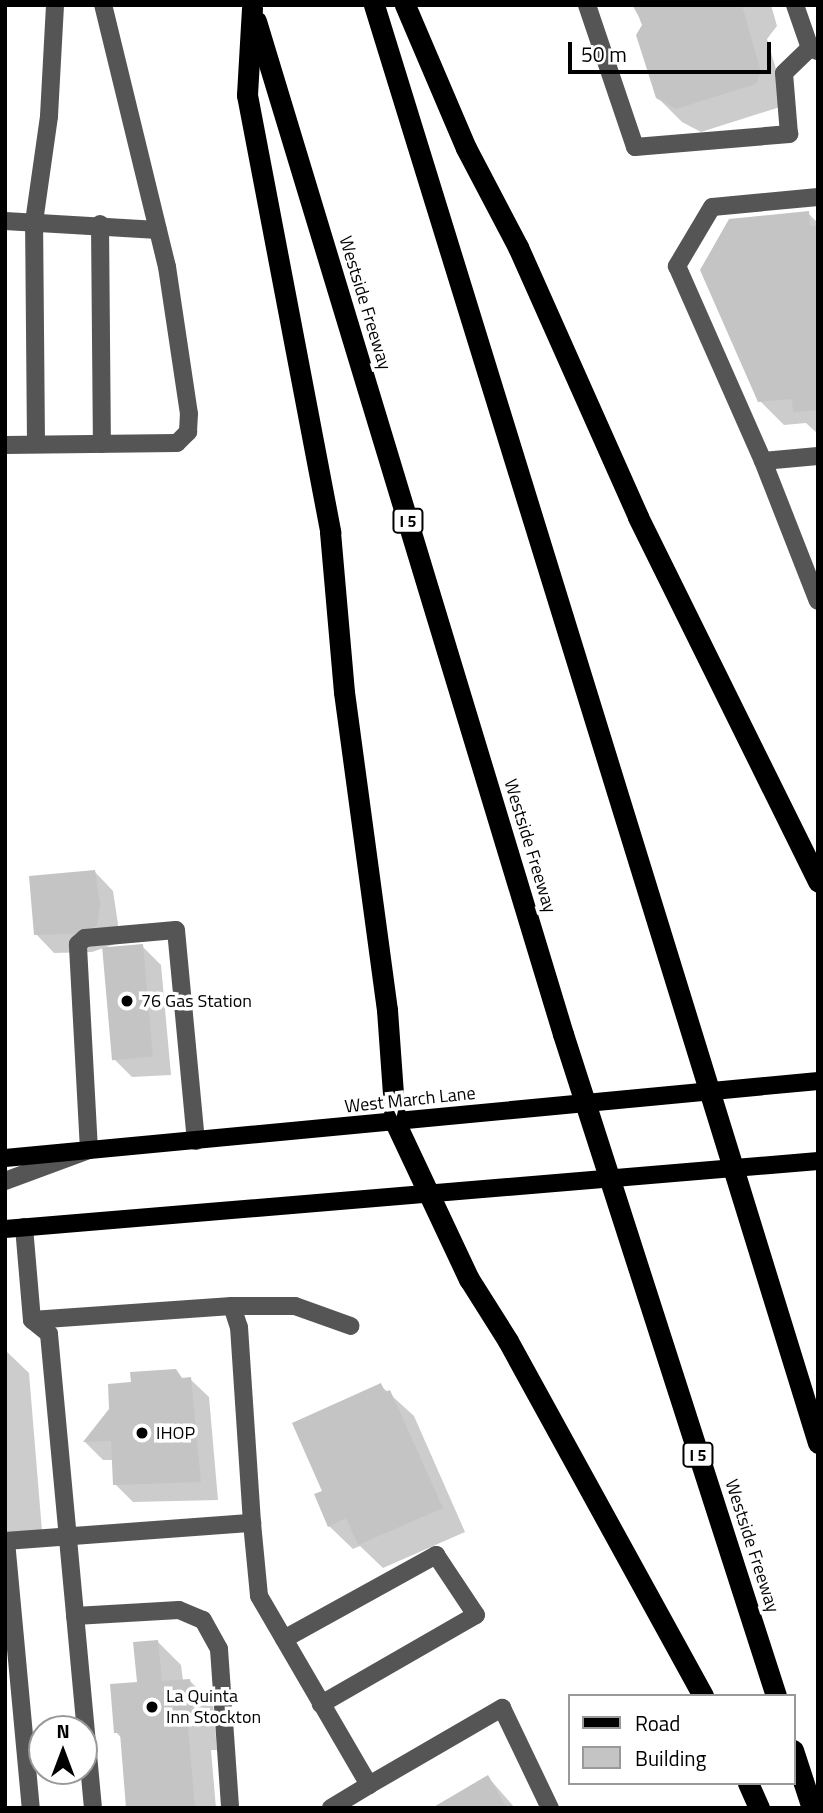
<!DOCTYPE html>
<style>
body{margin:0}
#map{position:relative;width:823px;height:1813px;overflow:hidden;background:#fff;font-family:"Titillium Web",sans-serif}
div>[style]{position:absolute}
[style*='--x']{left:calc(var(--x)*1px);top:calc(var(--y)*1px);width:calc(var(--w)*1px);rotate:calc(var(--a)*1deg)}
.shadow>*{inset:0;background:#0003}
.building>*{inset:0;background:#c4c4c4;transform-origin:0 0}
.minor>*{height:18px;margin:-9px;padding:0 9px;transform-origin:9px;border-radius:9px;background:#555}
.major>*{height:18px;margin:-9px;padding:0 9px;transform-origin:9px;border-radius:9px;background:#000}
.highway>*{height:21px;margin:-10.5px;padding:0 10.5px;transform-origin:10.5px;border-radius:10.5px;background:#000}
.dots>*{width:19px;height:19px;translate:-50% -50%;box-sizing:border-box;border:4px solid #fff;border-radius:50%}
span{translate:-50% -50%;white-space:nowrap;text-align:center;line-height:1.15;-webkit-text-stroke:7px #fff;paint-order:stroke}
.shield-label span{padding:2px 5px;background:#fff;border:2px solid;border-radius:5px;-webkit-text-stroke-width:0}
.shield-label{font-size:16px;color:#000;font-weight:700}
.street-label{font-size:18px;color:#000}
.poi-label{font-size:18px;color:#000}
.left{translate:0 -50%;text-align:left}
.frame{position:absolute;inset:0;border:7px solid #000;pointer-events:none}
.legend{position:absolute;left:568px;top:1694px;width:228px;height:91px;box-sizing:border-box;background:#fff;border:2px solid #999;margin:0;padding:9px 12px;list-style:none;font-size:21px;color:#000}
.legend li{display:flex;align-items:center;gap:14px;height:35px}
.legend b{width:35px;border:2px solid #999}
.north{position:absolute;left:28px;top:1715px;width:70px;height:70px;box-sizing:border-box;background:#fff;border:2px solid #999;border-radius:50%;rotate:0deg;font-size:19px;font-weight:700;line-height:28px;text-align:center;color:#000}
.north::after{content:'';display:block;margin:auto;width:24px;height:32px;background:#000;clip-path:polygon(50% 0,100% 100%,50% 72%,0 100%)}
.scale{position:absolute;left:568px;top:42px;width:203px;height:32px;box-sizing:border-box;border:4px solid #000;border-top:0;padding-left:9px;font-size:21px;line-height:24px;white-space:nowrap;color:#000;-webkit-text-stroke:5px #fff;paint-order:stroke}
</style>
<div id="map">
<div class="shadow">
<div style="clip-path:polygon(632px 5px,771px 5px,777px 26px,767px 39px,784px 96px,780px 107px,701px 132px,682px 122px,657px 97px,644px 25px)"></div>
<div style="clip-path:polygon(808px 213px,818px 223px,818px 434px,806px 423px,784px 425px,760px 401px)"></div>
<div style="clip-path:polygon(95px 872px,113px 891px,118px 924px,115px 944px,92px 952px,54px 953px,36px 934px)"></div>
<div style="clip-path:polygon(142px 946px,161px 965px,171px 1075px,132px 1077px,113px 1058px)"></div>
<div style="clip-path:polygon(5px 1350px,29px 1373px,43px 1543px,5px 1547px)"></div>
<div style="clip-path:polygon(183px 1379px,190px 1379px,209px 1397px,218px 1500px,133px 1502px,115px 1484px,113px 1460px,103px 1460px,85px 1442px,111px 1410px)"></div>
<div style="clip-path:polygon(380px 1385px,414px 1416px,465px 1532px,383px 1568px,360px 1546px,353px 1549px,329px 1526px,325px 1492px)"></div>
<div style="clip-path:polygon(158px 1642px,181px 1665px,183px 1681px,189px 1680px,213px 1704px,217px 1750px,211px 1750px,216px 1808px,128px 1808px,122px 1739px,116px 1732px)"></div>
<div style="clip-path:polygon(488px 1777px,515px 1808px,436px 1808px)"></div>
</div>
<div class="building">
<div style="clip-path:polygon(634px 5px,742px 5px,761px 72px,756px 84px,676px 109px,656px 98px,636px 35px,642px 25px)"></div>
<div style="clip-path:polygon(809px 211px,810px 226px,818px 226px,818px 410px,793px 412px,792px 399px,758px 402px,700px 270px,729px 219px)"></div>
<div style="clip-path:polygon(95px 870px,100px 904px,97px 926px,72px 934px,34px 935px,29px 876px)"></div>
<div style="left:143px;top:944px;width:113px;height:41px;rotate:85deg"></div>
<div style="clip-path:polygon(176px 1369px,182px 1378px,191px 1377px,201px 1482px,113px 1485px,111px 1441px,83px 1442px,109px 1409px,108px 1384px,131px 1382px,130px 1372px)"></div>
<div style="clip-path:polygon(381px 1383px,385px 1392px,390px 1390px,443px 1508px,358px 1545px,346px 1518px,328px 1527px,314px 1494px,322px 1491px,292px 1423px)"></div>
<div style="clip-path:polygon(158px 1640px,162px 1681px,190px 1679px,194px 1726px,188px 1727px,195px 1808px,126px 1808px,120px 1733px,114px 1733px,110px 1684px,137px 1682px,133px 1642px)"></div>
<div style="clip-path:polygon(488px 1775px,507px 1808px,432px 1808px)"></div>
</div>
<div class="minor">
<div style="--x:587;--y:5;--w:150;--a:71.3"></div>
<div style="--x:635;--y:147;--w:155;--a:-4.8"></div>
<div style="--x:789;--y:134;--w:61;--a:-94.7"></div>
<div style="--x:784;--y:73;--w:36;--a:-44"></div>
<div style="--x:795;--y:5;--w:46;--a:70.8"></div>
<div style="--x:810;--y:48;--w:9;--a:21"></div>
<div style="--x:818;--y:197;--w:106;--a:174.6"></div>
<div style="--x:712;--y:207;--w:69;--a:120.7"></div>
<div style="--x:677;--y:266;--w:213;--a:66.2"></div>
<div style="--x:763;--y:461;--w:150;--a:68.6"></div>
<div style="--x:5;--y:221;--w:153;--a:3.4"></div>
<div style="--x:100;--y:224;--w:220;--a:89.5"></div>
<div style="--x:36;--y:444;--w:222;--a:-90.5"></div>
<div style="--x:34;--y:222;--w:107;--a:-81.9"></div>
<div style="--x:49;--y:116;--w:111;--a:-86.9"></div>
<div style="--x:5;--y:445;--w:172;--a:-0.7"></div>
<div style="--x:177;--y:443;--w:16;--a:-45"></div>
<div style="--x:188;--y:432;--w:18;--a:-87"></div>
<div style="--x:189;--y:414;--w:149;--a:-98.5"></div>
<div style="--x:167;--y:267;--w:270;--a:-103.7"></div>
<div style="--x:763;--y:461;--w:55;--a:-5.2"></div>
<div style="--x:5;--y:1181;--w:90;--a:-20.3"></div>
<div style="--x:89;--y:1150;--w:206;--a:-93.1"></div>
<div style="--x:78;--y:944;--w:9;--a:-41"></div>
<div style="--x:85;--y:938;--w:91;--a:-5"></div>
<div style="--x:176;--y:930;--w:212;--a:84.6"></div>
<div style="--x:24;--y:1227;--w:93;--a:85.1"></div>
<div style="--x:32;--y:1320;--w:22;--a:39"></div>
<div style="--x:49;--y:1334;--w:476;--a:84.7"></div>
<div style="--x:232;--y:1306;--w:63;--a:0"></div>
<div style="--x:295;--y:1306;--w:59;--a:19.7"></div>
<div style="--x:32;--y:1320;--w:200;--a:-4"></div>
<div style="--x:232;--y:1306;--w:22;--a:72"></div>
<div style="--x:239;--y:1327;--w:196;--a:86.2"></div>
<div style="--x:5;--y:1541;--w:248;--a:-4.2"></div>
<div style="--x:252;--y:1523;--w:73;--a:84.5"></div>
<div style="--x:259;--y:1596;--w:219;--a:59.8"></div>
<div style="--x:369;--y:1785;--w:154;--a:-30.1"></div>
<div style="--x:502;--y:1708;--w:111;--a:64.4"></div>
<div style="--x:6;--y:1541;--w:268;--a:84.7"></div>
<div style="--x:75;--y:1616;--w:104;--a:-3.3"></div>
<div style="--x:179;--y:1610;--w:26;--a:23"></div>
<div style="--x:203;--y:1620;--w:33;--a:61"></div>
<div style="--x:219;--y:1649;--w:159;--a:86"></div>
<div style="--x:284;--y:1639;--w:174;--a:-28.9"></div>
<div style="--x:436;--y:1555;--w:72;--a:56.3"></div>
<div style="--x:476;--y:1615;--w:179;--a:150.1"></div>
<div style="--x:331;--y:1808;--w:44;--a:-31.2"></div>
</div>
<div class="major">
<div style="--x:5;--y:1158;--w:817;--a:-5.41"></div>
<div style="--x:5;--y:1229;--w:816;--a:-4.78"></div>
</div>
<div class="highway">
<div style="--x:374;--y:5;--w:1505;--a:72.84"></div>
<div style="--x:405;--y:5;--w:155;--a:66.9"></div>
<div style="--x:466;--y:148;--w:112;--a:62.3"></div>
<div style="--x:518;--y:247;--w:295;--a:66"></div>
<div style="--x:638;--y:517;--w:407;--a:63.7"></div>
<div style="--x:252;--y:8;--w:87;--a:93.3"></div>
<div style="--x:247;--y:95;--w:445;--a:79.2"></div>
<div style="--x:330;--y:532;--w:161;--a:85"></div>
<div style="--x:344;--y:692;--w:321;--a:82.3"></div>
<div style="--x:387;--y:1010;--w:112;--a:85.9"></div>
<div style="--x:395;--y:1122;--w:174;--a:64.8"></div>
<div style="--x:469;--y:1279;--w:73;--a:57.8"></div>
<div style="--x:508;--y:1341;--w:405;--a:61.2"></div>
<div style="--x:256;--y:21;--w:1058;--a:73.14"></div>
<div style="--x:563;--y:1034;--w:695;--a:72.16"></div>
<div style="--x:793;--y:1750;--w:61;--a:71.9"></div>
<div style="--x:748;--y:1783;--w:27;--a:66"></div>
</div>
<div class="dots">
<div style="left:127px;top:1001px;background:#000"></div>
<div style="left:142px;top:1433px;background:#000"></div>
<div style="left:152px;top:1707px;background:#000"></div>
</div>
<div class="shield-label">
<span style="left:408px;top:521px">I 5</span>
<span style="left:698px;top:1455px">I 5</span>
</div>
<div class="street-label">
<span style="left:365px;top:303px;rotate:73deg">Westside Freeway</span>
<span style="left:530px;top:846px;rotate:73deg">Westside Freeway</span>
<span style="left:410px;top:1100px;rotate:-6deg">West March Lane</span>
<span style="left:752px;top:1546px;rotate:72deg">Westside Freeway</span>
</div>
<div class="poi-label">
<span class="left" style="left:141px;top:1001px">76 Gas Station</span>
<span class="left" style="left:156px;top:1433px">IHOP</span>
<span class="left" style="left:166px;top:1707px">La Quinta<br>Inn Stockton</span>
</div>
<div class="frame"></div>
<ul class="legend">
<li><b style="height:9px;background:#000"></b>Road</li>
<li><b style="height:19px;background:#c4c4c4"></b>Building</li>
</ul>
<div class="north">N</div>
<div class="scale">50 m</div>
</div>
